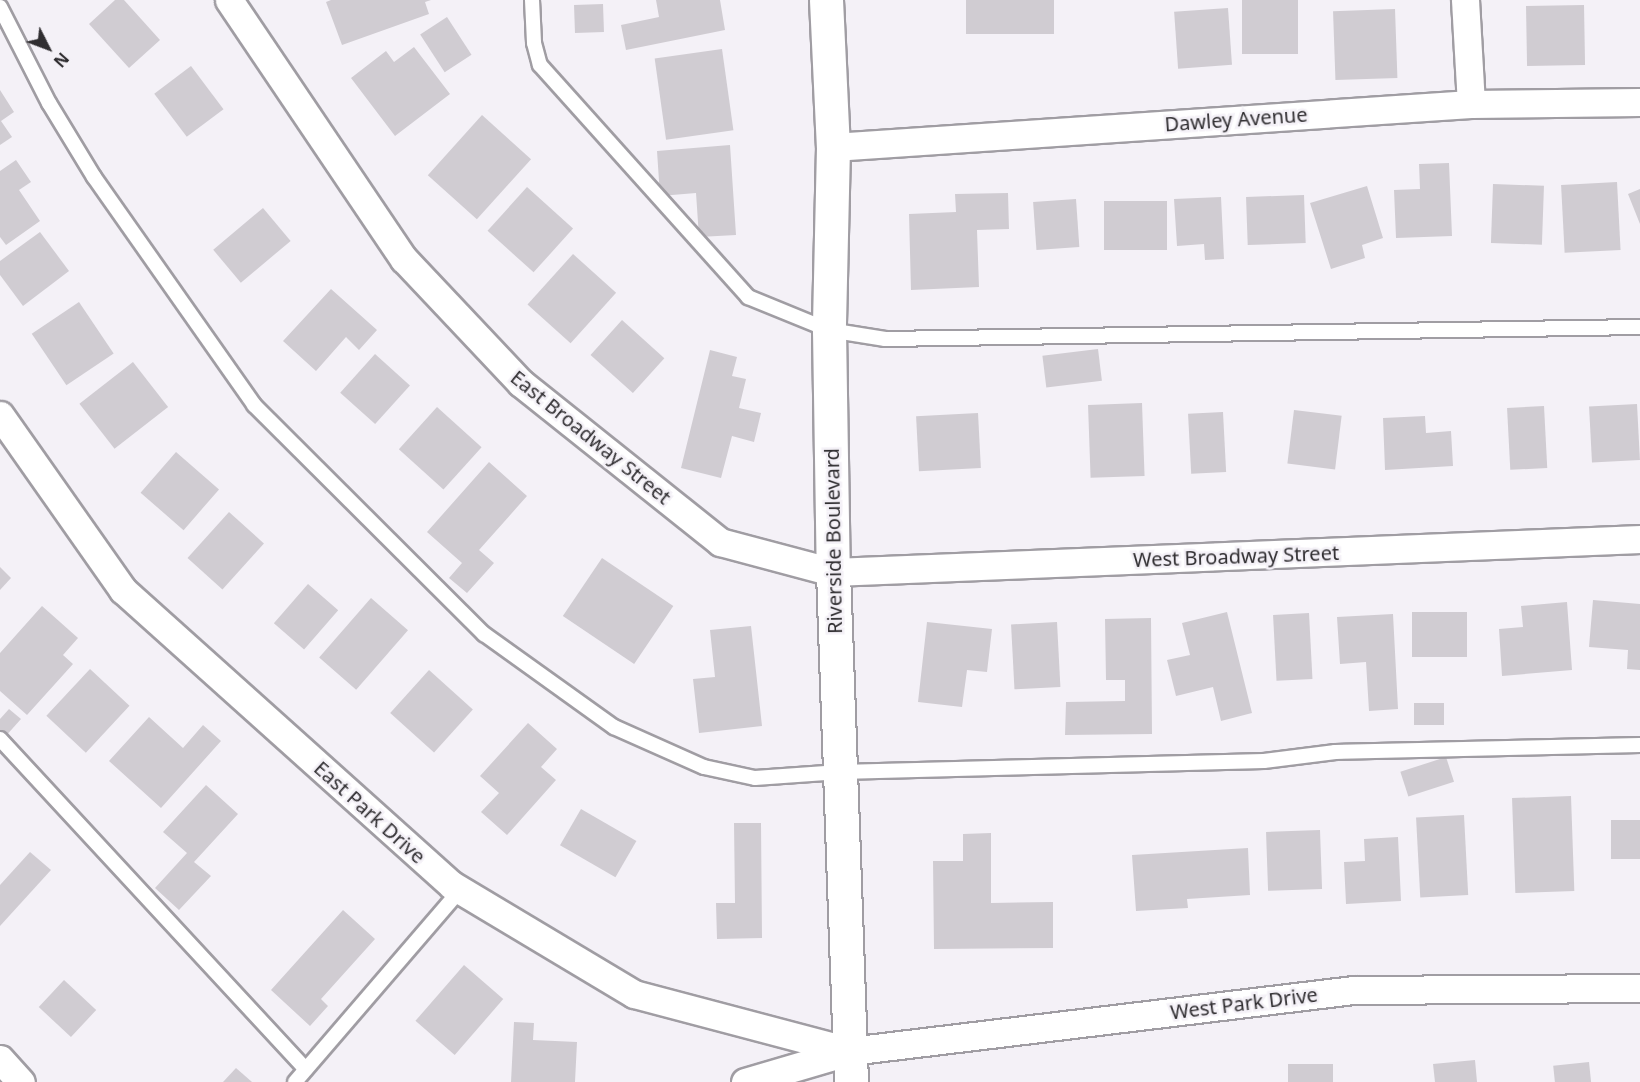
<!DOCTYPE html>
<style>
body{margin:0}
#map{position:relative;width:1640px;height:1082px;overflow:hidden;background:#f4f1f7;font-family:"Noto Sans",sans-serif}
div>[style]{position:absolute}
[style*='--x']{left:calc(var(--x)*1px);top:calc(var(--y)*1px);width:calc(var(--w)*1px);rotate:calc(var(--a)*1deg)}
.building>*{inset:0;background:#d0ccd2;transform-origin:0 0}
.roads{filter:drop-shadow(2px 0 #a09da3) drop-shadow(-2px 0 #a09da3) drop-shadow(0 2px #a09da3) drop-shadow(0 -2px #a09da3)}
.service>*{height:14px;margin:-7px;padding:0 7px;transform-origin:7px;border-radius:7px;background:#fff}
.minor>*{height:27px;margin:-13.5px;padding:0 13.5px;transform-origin:13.5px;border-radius:13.5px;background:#fff}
.tertiary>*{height:33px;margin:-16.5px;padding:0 16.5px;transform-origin:16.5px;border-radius:16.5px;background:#fff}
span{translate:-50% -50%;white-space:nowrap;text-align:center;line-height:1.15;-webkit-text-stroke:5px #f4f1f7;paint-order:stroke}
.street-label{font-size:20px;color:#302e31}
.north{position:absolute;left:18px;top:18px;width:60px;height:60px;-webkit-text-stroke:4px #f4f1f7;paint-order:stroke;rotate:132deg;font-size:16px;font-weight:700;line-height:24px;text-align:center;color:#302e31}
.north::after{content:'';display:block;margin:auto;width:21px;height:27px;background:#302e31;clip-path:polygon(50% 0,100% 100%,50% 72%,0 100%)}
</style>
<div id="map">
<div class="building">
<div style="clip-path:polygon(115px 0,124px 0,160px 40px,129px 68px,89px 24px)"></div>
<div style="clip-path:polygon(331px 0,431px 0,425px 2px,429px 14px,342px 45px,326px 2px)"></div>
<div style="clip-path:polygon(656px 0,720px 0,725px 30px,626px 50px,621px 25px,659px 17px)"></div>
<div style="left:966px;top:0;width:88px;height:34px"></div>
<div style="left:1242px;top:0;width:56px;height:54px"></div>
<div style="left:603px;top:4px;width:28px;height:29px;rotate:88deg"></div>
<div style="left:1584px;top:5px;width:60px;height:58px;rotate:89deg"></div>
<div style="left:1228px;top:8px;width:57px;height:54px;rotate:86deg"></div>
<div style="left:1395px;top:9px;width:69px;height:62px;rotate:88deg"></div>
<div style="left:447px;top:17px;width:45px;height:32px;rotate:57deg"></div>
<div style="clip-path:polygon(414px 47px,450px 94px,395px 136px,351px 78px,386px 51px,394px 62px)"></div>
<div style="left:722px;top:49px;width:82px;height:68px;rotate:82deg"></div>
<div style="left:191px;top:66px;width:54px;height:46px;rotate:53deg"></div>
<div style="clip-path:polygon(0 90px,14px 112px,1px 121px,12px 137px,0 145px)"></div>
<div style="left:482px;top:115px;width:66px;height:81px;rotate:42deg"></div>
<div style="clip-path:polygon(730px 145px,736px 235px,699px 237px,696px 193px,660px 196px,657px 151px)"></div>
<div style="clip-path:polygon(16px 160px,31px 182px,19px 190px,40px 221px,6px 245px,0 237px,0 171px)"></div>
<div style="clip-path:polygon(1449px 163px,1452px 236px,1396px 238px,1394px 190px,1420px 189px,1419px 164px)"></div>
<div style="left:1617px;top:182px;width:68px;height:56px;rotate:87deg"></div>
<div style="left:1493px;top:184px;width:51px;height:59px;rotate:2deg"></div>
<div style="clip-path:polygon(1367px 186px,1383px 238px,1362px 245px,1365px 258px,1331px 269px,1310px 203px)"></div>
<div style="left:527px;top:187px;width:62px;height:59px;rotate:42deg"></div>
<div style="clip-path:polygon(1640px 189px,1640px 224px,1628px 194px)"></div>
<div style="clip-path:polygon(1008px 193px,1009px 229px,977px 230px,979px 287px,911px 290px,909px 214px,956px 212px,955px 194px)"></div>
<div style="left:1304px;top:195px;width:48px;height:58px;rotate:88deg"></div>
<div style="clip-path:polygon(1221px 197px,1224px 259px,1205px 260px,1204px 244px,1177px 246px,1174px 199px)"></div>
<div style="left:1076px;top:199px;width:48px;height:43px;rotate:86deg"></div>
<div style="left:1104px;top:201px;width:63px;height:49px"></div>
<div style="left:263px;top:208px;width:43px;height:65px;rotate:50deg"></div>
<div style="clip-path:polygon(40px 232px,69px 271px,23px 306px,0 275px,0 261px)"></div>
<div style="left:573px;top:254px;width:58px;height:68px;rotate:42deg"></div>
<div style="clip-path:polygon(331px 289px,377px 330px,359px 350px,346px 337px,316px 371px,283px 341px)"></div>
<div style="left:79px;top:302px;width:62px;height:57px;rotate:56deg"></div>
<div style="left:622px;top:320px;width:57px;height:47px;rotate:42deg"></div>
<div style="left:1098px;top:349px;width:32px;height:56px;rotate:83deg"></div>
<div style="clip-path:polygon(710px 350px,737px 357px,732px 376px,746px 379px,739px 408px,761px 413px,754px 442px,732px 436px,721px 478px,681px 468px)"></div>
<div style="left:375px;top:354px;width:47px;height:52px;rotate:42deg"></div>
<div style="left:133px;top:362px;width:57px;height:68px;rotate:52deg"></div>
<div style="left:1142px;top:403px;width:73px;height:54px;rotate:88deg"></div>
<div style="left:1637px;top:404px;width:56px;height:48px;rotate:87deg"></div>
<div style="left:1544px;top:406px;width:62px;height:37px;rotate:87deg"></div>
<div style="left:437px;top:407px;width:60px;height:57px;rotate:42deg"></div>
<div style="left:1294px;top:410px;width:48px;height:54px;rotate:7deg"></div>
<div style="left:1223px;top:412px;width:60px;height:35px;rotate:87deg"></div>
<div style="left:978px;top:413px;width:55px;height:62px;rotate:87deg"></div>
<div style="clip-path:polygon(1425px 416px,1426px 433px,1451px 431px,1453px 466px,1385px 470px,1383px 418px)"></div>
<div style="left:176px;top:452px;width:57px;height:54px;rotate:41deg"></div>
<div style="clip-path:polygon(489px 462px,527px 496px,479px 550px,494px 563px,467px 593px,449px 578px,462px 563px,427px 532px)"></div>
<div style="left:229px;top:512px;width:47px;height:62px;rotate:42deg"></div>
<div style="left:602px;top:558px;width:86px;height:70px;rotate:34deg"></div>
<div style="clip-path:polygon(0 567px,11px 578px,0 590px)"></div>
<div style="left:308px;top:584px;width:40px;height:52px;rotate:41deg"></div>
<div style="left:371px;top:598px;width:49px;height:79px;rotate:41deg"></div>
<div style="clip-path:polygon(1593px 600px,1640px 604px,1640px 670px,1627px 669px,1628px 650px,1589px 647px)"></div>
<div style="clip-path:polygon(1567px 602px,1572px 670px,1502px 676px,1499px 629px,1523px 627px,1521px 606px)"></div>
<div style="clip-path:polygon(42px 606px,78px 638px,63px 655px,73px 664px,27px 715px,0 691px,0 653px)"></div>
<div style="clip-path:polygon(1227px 612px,1252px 713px,1221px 721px,1213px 687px,1176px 696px,1167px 660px,1190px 655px,1182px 623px)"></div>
<div style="left:1412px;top:612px;width:55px;height:45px"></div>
<div style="left:1309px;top:613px;width:66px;height:36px;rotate:87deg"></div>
<div style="clip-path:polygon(1393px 614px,1398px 709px,1369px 711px,1366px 662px,1340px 664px,1337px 617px)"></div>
<div style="clip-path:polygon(1151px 618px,1152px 734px,1065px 735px,1066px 702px,1125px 701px,1125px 680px,1106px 680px,1105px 619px)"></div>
<div style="clip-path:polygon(927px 622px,992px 629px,987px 672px,967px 670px,962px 707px,918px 702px)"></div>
<div style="left:1057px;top:622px;width:65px;height:46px;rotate:87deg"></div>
<div style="clip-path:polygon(751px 626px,762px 726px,699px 733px,693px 679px,715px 677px,710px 630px)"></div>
<div style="left:90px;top:669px;width:54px;height:64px;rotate:43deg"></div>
<div style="left:429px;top:670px;width:59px;height:58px;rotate:42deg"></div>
<div style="left:1414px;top:703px;width:30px;height:22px"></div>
<div style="clip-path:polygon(9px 709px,21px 719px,4px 738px,0 734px,0 719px)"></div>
<div style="clip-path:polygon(149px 717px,183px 748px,203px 725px,221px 741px,161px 808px,109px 761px)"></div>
<div style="clip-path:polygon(528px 723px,557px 749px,541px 767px,556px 780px,507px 835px,481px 812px,499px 793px,480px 776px)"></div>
<div style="left:1446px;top:757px;width:26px;height:48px;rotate:72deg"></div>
<div style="clip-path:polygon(206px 785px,238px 814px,194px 862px,211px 876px,179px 910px,155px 888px,187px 853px,163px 832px)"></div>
<div style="left:1571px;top:796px;width:95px;height:59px;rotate:88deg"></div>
<div style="left:581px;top:809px;width:64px;height:42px;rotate:30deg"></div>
<div style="left:1464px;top:815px;width:80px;height:48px;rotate:87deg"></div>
<div style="left:1640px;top:820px;width:39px;height:29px;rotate:90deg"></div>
<div style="clip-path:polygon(734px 823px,761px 823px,762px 938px,717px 939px,716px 903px,735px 903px)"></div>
<div style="left:1320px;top:830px;width:59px;height:54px;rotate:88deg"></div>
<div style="clip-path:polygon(991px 833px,991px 903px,1053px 902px,1053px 948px,934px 949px,933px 861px,963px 861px,963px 834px)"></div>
<div style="clip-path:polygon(1398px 837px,1401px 901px,1346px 904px,1344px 862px,1365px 861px,1364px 839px)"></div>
<div style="clip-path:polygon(1248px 848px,1250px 895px,1187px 899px,1188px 908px,1136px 911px,1132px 855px)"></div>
<div style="clip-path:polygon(30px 852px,51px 870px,0 926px,0 885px)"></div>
<div style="clip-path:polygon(343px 910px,375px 939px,321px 999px,328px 1006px,310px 1026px,271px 990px)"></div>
<div style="left:464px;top:965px;width:52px;height:74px;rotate:41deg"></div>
<div style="left:64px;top:980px;width:44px;height:37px;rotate:43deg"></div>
<div style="clip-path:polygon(514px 1022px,534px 1023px,533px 1040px,577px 1042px,575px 1082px,511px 1082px)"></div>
<div style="clip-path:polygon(1475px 1060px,1477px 1082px,1435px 1082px,1433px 1064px)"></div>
<div style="left:1589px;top:1062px;width:20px;height:36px;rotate:84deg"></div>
<div style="left:1288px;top:1064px;width:45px;height:18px"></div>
<div style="clip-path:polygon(236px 1068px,252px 1082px,223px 1082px)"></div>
</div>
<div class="roads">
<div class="service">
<div style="--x:532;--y:0;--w:43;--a:87.3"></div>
<div style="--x:534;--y:43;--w:23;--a:75"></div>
<div style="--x:540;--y:65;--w:312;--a:48.1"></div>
<div style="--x:748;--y:297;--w:87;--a:22.2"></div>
<div style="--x:829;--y:330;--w:57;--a:9.1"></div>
<div style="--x:885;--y:339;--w:755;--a:-0.91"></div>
<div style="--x:0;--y:7;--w:108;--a:63"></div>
<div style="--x:49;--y:103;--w:87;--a:58.7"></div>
<div style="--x:94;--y:177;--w:279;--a:54.9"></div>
<div style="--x:254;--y:405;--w:325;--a:44.9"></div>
<div style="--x:484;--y:634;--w:160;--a:35.6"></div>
<div style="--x:614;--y:727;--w:98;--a:24"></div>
<div style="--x:704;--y:767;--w:52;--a:12.2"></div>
<div style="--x:755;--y:778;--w:85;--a:-4"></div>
<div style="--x:840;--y:772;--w:424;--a:-1.5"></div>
<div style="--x:1264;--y:761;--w:72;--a:-7.2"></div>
<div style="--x:1335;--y:752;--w:305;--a:-1.3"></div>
<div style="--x:0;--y:739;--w:450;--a:47.2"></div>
<div style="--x:295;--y:1082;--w:253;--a:-49.3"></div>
</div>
<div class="minor">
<div style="--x:229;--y:0;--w:313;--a:56"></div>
<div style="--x:404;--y:259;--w:170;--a:46.7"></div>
<div style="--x:521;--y:383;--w:255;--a:38.6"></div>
<div style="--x:720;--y:542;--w:117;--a:14.9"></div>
<div style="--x:833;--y:572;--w:808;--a:-2.34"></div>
<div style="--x:1465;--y:0;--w:104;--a:86.7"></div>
<div style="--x:833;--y:147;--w:639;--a:-3.86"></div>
<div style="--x:1471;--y:104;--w:169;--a:-0.7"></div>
<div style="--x:0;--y:415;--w:214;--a:54.9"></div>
<div style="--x:123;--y:590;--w:442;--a:41.9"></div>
<div style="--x:452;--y:885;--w:212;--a:30.9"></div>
<div style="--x:634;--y:994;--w:223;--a:14.8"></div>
<div style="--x:0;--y:1059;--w:31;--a:48"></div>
<div style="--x:745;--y:1082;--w:109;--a:-16.4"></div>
<div style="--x:850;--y:1051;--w:507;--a:-6.91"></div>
<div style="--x:1353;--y:990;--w:287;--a:-0.4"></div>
</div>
<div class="tertiary">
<div style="--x:826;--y:0;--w:147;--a:87.3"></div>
<div style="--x:833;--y:147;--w:183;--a:91.3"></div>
<div style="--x:829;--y:330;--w:242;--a:89.1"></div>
<div style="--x:833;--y:572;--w:510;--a:87.98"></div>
</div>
</div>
<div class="street-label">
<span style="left:1236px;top:119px;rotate:-4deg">Dawley Avenue</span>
<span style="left:591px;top:437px;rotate:39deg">East Broadway Street</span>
<span style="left:833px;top:541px;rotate:-91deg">Riverside Boulevard</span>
<span style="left:1236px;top:556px;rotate:-2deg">West Broadway Street</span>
<span style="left:370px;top:812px;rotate:42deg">East Park Drive</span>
<span style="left:1244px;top:1003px;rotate:-7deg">West Park Drive</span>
</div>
<div class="north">N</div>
</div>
